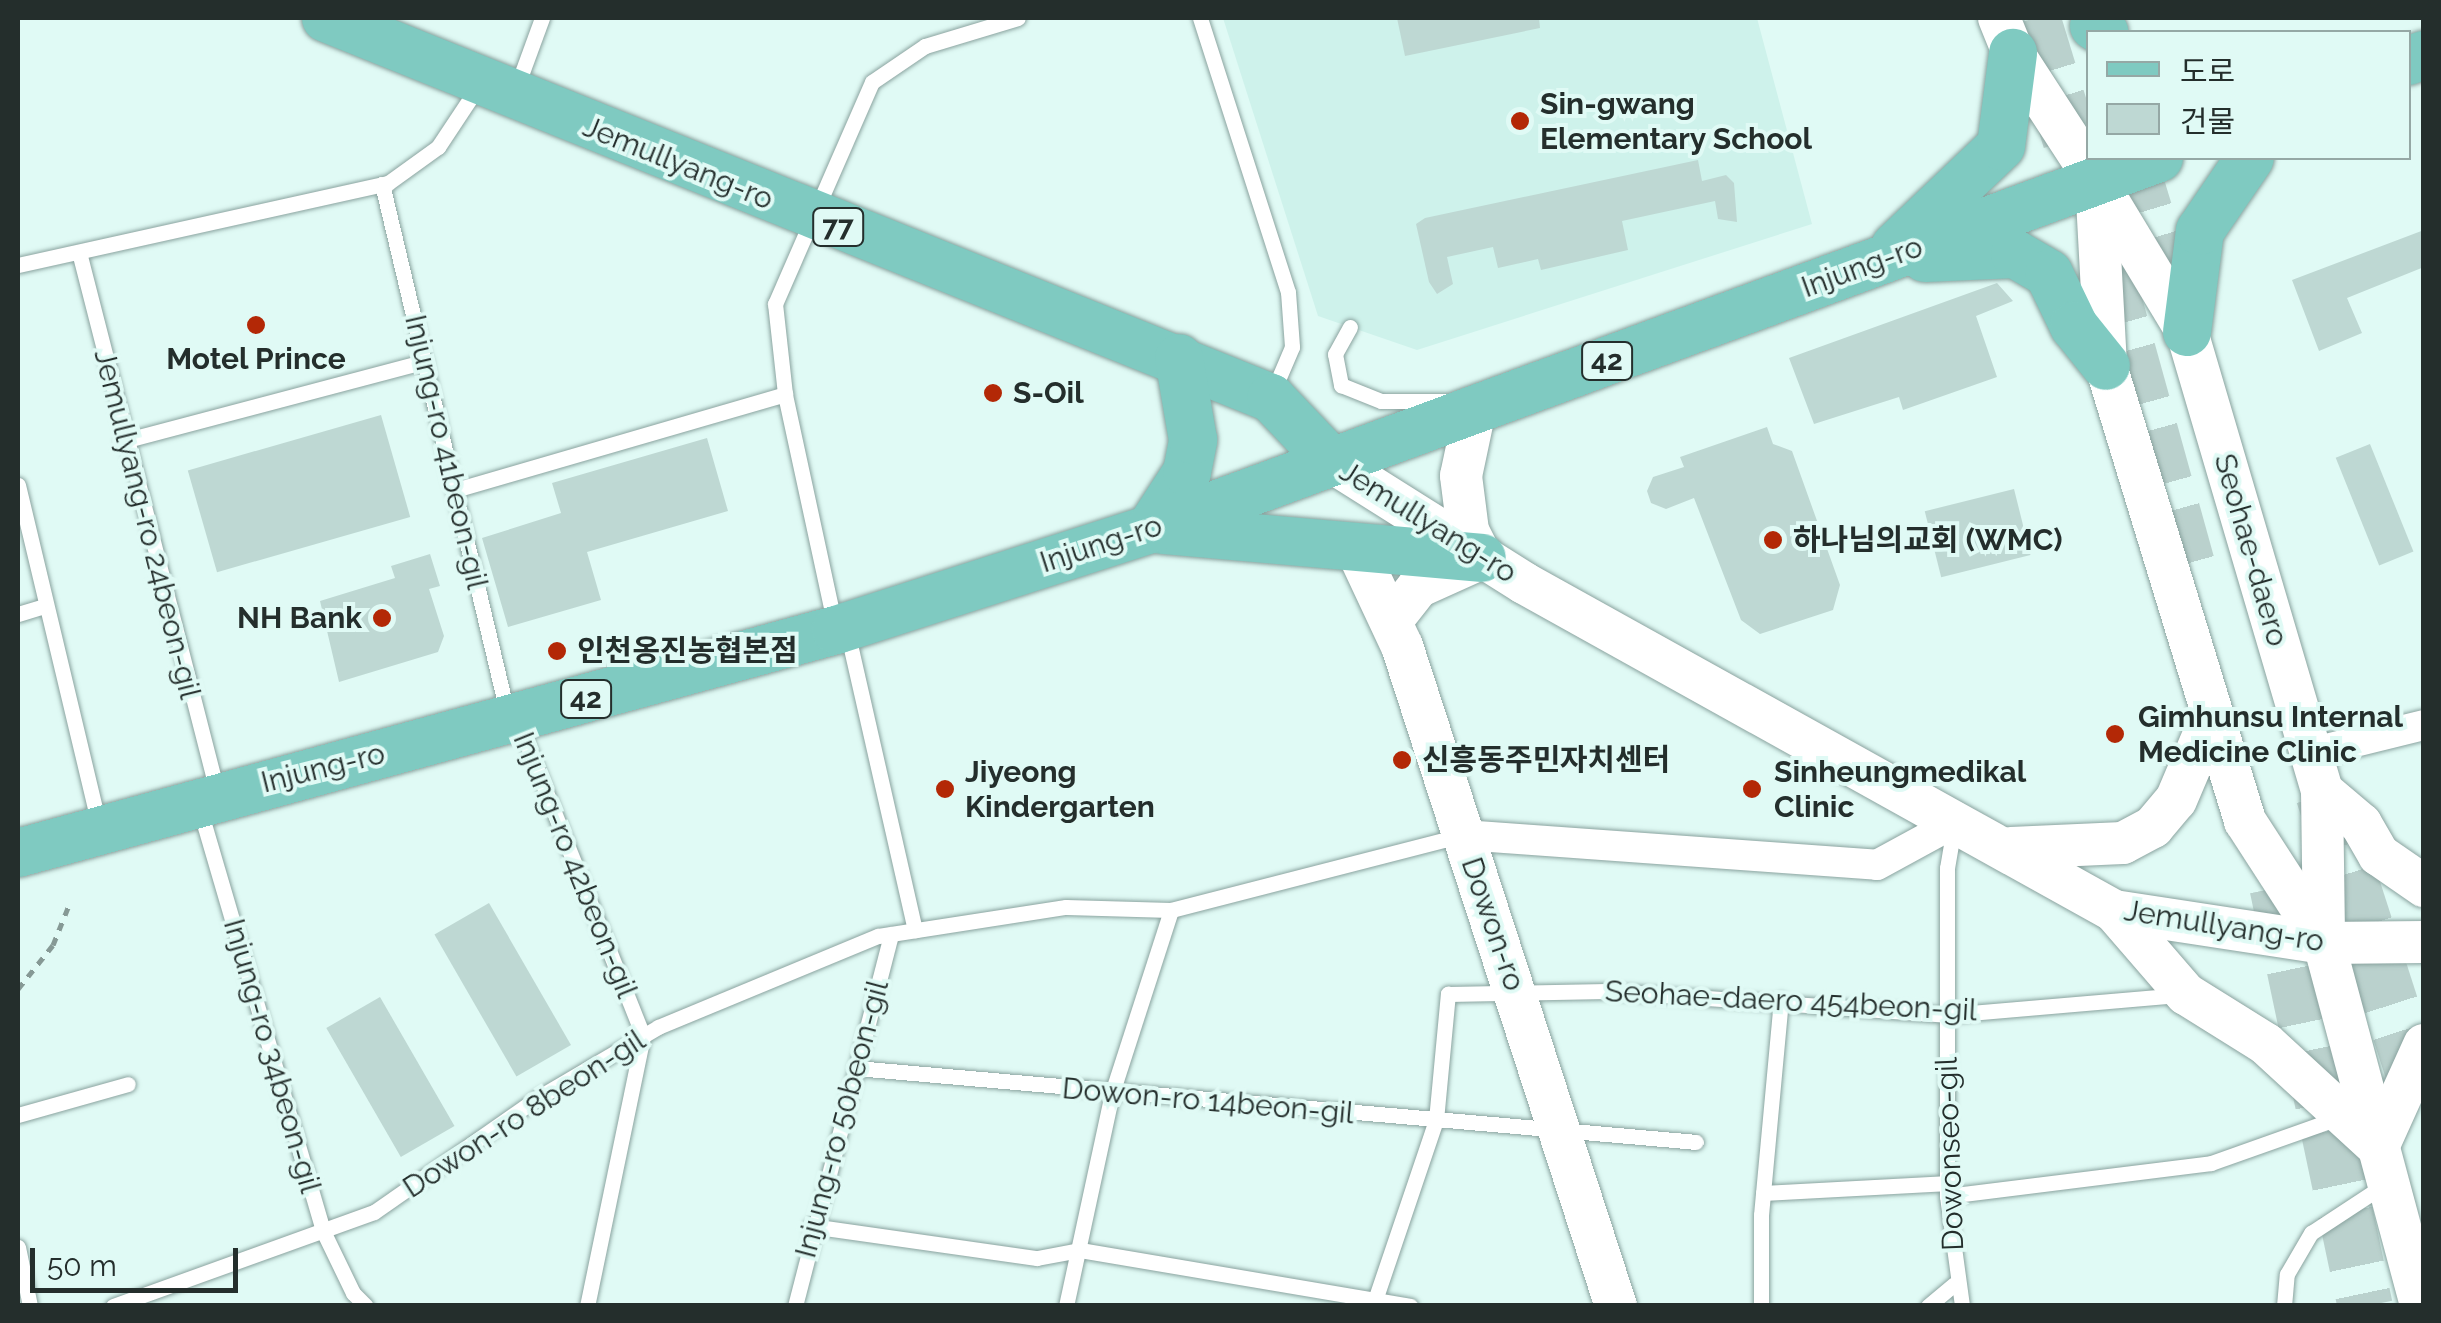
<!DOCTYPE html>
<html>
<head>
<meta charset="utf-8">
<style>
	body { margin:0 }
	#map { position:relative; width:2441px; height:1323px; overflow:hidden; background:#e0faf5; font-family:Raleway,"Noto Sans KR",sans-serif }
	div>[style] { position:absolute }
	.built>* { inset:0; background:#cef2eb }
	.building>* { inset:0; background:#bed8d3; transform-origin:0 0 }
	.highway-tunnel>* { height:55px; margin-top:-27.5px; transform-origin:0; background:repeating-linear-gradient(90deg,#bad1cd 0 55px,transparent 0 83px) }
	.path>* { height:5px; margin-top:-2.5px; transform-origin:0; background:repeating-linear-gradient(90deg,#869995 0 8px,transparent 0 16px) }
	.roads { filter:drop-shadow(0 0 2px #8aa39f) drop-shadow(0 0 2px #8aa39f) }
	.lane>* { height:15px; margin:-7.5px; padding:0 7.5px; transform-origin:7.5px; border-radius:7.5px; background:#fff }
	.street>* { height:30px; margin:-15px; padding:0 15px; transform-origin:15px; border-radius:15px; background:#fff }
	.secondary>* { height:42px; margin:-21px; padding:0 21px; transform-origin:21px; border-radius:21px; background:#fff }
	.primary>* { height:48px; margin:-24px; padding:0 24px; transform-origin:24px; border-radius:24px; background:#7fcac1 }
	.dots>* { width:28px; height:28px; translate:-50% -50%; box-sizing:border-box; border:5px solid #e0faf5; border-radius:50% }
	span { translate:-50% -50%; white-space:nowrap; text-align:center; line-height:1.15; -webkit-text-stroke:8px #e0faf5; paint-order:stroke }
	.shield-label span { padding:2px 8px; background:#e0faf5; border:2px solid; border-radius:8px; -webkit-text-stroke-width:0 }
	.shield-label { font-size:28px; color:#242e2c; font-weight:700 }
	.poi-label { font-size:30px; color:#242e2c; font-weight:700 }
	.left { translate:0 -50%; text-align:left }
	.right { translate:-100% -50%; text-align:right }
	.street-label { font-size:30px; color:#242e2c }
	.frame { position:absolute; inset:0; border:20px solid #242e2c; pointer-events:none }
	.legend { position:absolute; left:2086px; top:30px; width:325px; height:130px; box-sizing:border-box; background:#e0faf5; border:2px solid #95a8a5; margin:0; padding:12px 18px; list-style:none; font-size:30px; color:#242e2c }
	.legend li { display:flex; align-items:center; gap:20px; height:50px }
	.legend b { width:50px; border:2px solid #95a8a5 }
	.scale { position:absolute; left:30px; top:1248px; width:208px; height:45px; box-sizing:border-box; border:5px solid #242e2c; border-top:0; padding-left:12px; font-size:30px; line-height:35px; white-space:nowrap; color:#242e2c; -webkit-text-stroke:8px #e0faf5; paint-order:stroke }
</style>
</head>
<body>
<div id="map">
	<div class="built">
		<i style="clip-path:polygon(1223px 18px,1757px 18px,1812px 224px,1417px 350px,1318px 316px)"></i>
	</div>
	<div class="building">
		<i style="clip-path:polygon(1397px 18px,1539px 18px,1540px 28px,1405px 56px)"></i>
		<i style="clip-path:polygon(1698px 160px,1702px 181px,1726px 175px,1734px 183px,1737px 222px,1718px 219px,1715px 201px,1622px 221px,1628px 250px,1541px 270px,1538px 259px,1498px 268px,1493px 247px,1447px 257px,1453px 284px,1437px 294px,1429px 282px,1416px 224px,1425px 218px)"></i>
		<i style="clip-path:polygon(2424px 230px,2424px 267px,2347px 298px,2362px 333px,2319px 351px,2292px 280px)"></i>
		<i style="clip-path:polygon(1997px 283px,2013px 301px,1976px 316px,1997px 377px,1903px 410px,1899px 397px,1814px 424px,1789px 358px)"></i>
		<i style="left:381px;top:415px;width:106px;height:201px;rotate:74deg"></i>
		<i style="clip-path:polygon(1767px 427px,1773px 444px,1792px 451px,1840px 585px,1833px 610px,1760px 634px,1741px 620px,1694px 498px,1666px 509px,1651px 503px,1647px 491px,1653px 477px,1684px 467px,1680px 457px)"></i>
		<i style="clip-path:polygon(707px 438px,728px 511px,587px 552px,601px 600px,508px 627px,482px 538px,561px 513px,552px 483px)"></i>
		<i style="left:2370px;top:444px;width:116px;height:37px;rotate:68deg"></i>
		<i style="left:2014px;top:489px;width:68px;height:92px;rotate:76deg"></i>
		<i style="clip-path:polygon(430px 554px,440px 586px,429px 589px,444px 636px,438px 652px,339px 682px,320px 601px,395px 578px,391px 566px)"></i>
		<i style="left:489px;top:903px;width:164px;height:63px;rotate:60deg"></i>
		<i style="left:380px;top:997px;width:149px;height:62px;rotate:60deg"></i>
	</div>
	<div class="highway-tunnel">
		<i style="left:2033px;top:18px;width:127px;rotate:73deg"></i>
		<i style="left:2129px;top:158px;width:155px;rotate:73.1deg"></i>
		<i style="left:2106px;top:270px;width:329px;rotate:74.5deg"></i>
		<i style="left:2323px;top:794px;width:328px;rotate:72.1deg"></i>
		<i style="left:2277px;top:887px;width:428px;rotate:78.1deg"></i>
	</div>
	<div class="path">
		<i style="left:18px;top:989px;width:56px;rotate:-51.5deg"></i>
		<i style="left:53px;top:945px;width:43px;rotate:-68.2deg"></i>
	</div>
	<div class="roads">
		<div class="lane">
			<i style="left:1200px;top:18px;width:288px;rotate:72.2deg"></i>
			<i style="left:1288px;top:292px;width:55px;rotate:85.8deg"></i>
			<i style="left:1292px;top:347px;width:51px;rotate:113.1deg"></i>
			<i style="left:516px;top:89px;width:76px;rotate:-69.9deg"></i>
			<i style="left:382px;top:184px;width:547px;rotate:76.68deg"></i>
			<i style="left:79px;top:252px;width:556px;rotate:75.64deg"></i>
			<i style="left:18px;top:265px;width:379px;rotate:-12.5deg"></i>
			<i style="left:388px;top:183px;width:62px;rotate:-35.8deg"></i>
			<i style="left:438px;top:147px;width:74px;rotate:-56.5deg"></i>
			<i style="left:1350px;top:327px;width:31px;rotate:119deg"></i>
			<i style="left:1335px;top:354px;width:32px;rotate:79deg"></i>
			<i style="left:1341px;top:385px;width:43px;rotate:21.8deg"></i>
			<i style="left:1381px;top:401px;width:67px"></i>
			<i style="left:123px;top:441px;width:312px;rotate:-14.8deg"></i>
			<i style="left:18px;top:485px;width:350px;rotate:76.6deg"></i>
			<i style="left:455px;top:490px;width:344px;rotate:-16.2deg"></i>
			<i style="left:18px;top:614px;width:28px;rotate:-17deg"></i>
			<i style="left:835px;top:626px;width:237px;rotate:-102.2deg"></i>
			<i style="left:785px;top:394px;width:91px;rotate:-96.3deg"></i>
			<i style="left:775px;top:304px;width:242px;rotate:-66.4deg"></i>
			<i style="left:872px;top:82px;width:64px;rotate:-34.2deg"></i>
			<i style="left:925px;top:46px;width:97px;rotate:-16.8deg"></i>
			<i style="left:847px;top:631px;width:307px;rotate:77.2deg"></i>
			<i style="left:519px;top:724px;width:336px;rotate:68.3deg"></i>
			<i style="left:643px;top:1036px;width:276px;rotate:101.7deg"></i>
			<i style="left:200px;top:810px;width:441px;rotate:73.7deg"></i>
			<i style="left:324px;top:1233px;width:67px;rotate:64.2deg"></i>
			<i style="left:353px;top:1293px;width:18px;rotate:45deg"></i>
			<i style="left:1954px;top:827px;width:42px;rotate:99.7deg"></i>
			<i style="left:1947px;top:868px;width:328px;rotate:90deg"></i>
			<i style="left:1947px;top:1196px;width:111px;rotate:82.2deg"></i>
			<i style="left:856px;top:1068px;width:843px;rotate:5.03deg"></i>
			<i style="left:18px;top:1115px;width:114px;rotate:-15.7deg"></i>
			<i style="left:1763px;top:1193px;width:186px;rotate:-3.1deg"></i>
			<i style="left:1947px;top:1196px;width:266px;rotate:-7.1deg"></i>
			<i style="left:2211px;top:1163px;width:138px;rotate:-19.5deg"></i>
			<i style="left:811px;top:1226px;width:228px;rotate:8.1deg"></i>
			<i style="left:1037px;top:1258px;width:44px;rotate:-10.5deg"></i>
			<i style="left:1080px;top:1250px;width:335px;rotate:9.6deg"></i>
			<i style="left:18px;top:1247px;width:60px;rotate:78.5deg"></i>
			<i style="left:113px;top:1306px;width:277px;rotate:-19.8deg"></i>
			<i style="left:374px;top:1212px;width:198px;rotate:-34.9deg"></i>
			<i style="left:536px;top:1099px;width:142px;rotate:-30.5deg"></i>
			<i style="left:658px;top:1027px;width:238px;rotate:-22.5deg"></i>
			<i style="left:878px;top:936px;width:190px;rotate:-8.8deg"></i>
			<i style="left:1066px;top:907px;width:105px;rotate:1.6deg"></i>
			<i style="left:1171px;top:910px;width:298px;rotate:-14.4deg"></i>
			<i style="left:795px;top:1306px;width:384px;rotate:-75.5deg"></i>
			<i style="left:1066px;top:1306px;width:218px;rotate:-77.8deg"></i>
			<i style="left:1112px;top:1093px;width:192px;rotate:-72.1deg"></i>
			<i style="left:1373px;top:1306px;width:196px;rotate:-71.3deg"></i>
			<i style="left:1436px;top:1120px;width:127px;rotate:-84.6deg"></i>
			<i style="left:1448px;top:994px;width:159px;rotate:-1.1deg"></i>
			<i style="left:1607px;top:991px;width:340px;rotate:4deg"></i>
			<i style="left:1946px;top:1015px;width:233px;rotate:-4.9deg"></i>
			<i style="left:1761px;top:1306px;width:91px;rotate:-90deg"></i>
			<i style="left:1761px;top:1215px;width:216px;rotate:-84.7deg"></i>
			<i style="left:1928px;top:1306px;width:34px;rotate:-40deg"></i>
			<i style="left:2284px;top:1306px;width:32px;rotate:-85deg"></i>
			<i style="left:2287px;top:1274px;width:48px;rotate:-59.7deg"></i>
			<i style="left:2311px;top:1233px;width:87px;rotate:-33.3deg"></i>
		</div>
		<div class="street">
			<i style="left:2310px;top:753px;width:117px;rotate:-13.8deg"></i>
			<i style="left:1463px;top:835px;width:415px;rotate:4.1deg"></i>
			<i style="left:1877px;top:865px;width:88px;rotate:-28.6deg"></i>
		</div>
		<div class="secondary">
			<i style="left:1999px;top:18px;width:38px;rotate:68deg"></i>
			<i style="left:2013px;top:53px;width:153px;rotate:57deg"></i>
			<i style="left:2096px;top:181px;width:185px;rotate:86.9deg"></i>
			<i style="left:2106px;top:366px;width:476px;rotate:73deg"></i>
			<i style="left:2245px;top:821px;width:145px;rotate:57.1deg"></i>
			<i style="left:2096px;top:158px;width:23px;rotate:90deg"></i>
			<i style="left:2096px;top:181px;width:176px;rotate:58.9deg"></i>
			<i style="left:2187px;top:332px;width:478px;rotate:73.6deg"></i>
			<i style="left:2322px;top:791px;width:152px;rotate:89.2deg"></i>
			<i style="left:2324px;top:943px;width:376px;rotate:75deg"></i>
			<i style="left:1475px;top:410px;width:67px;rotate:102deg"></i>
			<i style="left:1461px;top:476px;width:55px;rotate:82.7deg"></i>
			<i style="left:1468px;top:531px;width:30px;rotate:63deg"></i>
			<i style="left:1332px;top:462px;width:227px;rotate:32.2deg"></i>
			<i style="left:1524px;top:583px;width:675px;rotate:29.07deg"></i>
			<i style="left:2114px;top:911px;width:212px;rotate:8.7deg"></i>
			<i style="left:2324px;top:943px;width:100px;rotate:-0.6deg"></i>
			<i style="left:1356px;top:548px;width:108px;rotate:64.9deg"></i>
			<i style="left:1402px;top:646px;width:694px;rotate:72.04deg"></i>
			<i style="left:1392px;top:620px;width:42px;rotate:-51.8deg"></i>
			<i style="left:1418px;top:587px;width:70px;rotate:-24.4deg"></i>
			<i style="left:2322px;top:791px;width:51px;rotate:40.2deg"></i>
			<i style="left:2361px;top:824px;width:36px;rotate:60deg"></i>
			<i style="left:2379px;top:855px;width:55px;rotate:34.6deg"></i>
			<i style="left:2011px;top:848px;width:112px;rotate:-2.6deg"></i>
			<i style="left:2123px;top:843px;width:34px;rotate:-28deg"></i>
			<i style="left:2153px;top:827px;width:35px;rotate:-50deg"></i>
			<i style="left:2176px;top:800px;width:92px;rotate:-67deg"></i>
			<i style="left:2114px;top:911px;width:110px;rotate:49.1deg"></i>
			<i style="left:2186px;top:994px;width:94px;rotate:32deg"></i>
			<i style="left:2266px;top:1044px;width:152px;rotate:42.6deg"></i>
			<i style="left:2378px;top:1147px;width:112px;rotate:-65.7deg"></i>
		</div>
		<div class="primary">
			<i style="left:326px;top:18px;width:1019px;rotate:21.91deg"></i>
			<i style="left:1271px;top:398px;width:88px;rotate:46.4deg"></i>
			<i style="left:2094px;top:26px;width:12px;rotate:31deg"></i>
			<i style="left:2408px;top:61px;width:17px;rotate:-21deg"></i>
			<i style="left:1895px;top:247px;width:146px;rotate:-43.6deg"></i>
			<i style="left:2001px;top:146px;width:94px;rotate:-82.6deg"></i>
			<i style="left:1925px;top:258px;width:90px;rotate:-2.5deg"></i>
			<i style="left:2015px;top:254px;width:39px;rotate:30deg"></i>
			<i style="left:2049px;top:274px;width:58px;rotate:64.3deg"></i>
			<i style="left:2074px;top:326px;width:51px;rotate:51.3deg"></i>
			<i style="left:2187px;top:332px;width:102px;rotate:-82.7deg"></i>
			<i style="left:2200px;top:231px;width:88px;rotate:-55.6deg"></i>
			<i style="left:1150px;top:529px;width:68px;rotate:-57deg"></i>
			<i style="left:1187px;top:472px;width:33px;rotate:-79deg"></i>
			<i style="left:1193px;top:440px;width:83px;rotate:-99.7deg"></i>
			<i style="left:1163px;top:530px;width:320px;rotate:5deg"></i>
			<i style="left:18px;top:853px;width:848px;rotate:-15.25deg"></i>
			<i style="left:836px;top:630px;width:330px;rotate:-17.8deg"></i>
			<i style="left:1150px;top:529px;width:1075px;rotate:-20.19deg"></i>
		</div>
	</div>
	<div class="dots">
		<i style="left:1520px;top:121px;background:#b32806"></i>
		<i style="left:256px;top:325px;background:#b32806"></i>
		<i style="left:993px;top:393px;background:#b32806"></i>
		<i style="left:1773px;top:540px;background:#b32806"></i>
		<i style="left:382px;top:618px;background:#b32806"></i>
		<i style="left:557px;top:651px;background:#b32806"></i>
		<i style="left:2115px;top:734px;background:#b32806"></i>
		<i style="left:1402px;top:760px;background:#b32806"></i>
		<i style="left:945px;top:789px;background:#b32806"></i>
		<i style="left:1752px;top:789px;background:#b32806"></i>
	</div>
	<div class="shield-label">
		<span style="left:838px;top:227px">77</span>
		<span style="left:1607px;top:361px">42</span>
		<span style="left:586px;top:699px">42</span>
	</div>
	<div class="poi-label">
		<span class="left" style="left:1540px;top:121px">Sin-gwang<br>Elementary School</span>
		<span style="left:256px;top:359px">Motel Prince</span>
		<span class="left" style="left:1013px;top:393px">S-Oil</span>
		<span class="left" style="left:1793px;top:540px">하나님의교회 (WMC)</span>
		<span class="right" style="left:362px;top:618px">NH Bank</span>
		<span class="left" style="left:577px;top:651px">인천옹진농협본점</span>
		<span class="left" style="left:2138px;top:734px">Gimhunsu Internal<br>Medicine Clinic</span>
		<span class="left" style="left:1422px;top:760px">신흥동주민자치센터</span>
		<span class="left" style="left:965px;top:789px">Jiyeong<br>Kindergarten</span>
		<span class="left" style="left:1774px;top:789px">Sinheungmedikal<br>Clinic</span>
	</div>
	<div class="street-label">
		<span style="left:678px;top:163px;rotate:22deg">Jemullyang-ro</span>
		<span style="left:1862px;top:267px;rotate:-20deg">Injung-ro</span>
		<span style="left:446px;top:452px;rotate:77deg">Injung-ro 41beon-gil</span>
		<span style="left:1428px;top:522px;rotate:32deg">Jemullyang-ro</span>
		<span style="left:147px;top:524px;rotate:76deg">Jemullyang-ro 24beon-gil</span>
		<span style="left:1101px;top:544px;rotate:-18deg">Injung-ro</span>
		<span style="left:2251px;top:550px;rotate:74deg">Seohae-daero</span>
		<span style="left:323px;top:768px;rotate:-14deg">Injung-ro</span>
		<span style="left:575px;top:865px;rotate:68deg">Injung-ro 42beon-gil</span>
		<span style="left:1493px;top:924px;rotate:71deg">Dowon-ro</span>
		<span style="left:2224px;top:926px;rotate:9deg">Jemullyang-ro</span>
		<span style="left:1791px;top:1001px;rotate:3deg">Seohae-daero 454beon-gil</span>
		<span style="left:272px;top:1056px;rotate:74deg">Injung-ro 34beon-gil</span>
		<span style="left:1208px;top:1101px;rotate:5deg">Dowon-ro 14beon-gil</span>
		<span style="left:524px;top:1114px;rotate:-33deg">Dowon-ro 8beon-gil</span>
		<span style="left:842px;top:1119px;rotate:-75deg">Injung-ro 50beon-gil</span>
		<span style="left:1950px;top:1154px;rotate:-92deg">Dowonseo-gil</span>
	</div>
	<div class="frame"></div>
	<ul class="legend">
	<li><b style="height:12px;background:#7fcac1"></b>도로</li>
	<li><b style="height:28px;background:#bed8d3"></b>건물</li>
	</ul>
	<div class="scale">50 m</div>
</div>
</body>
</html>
